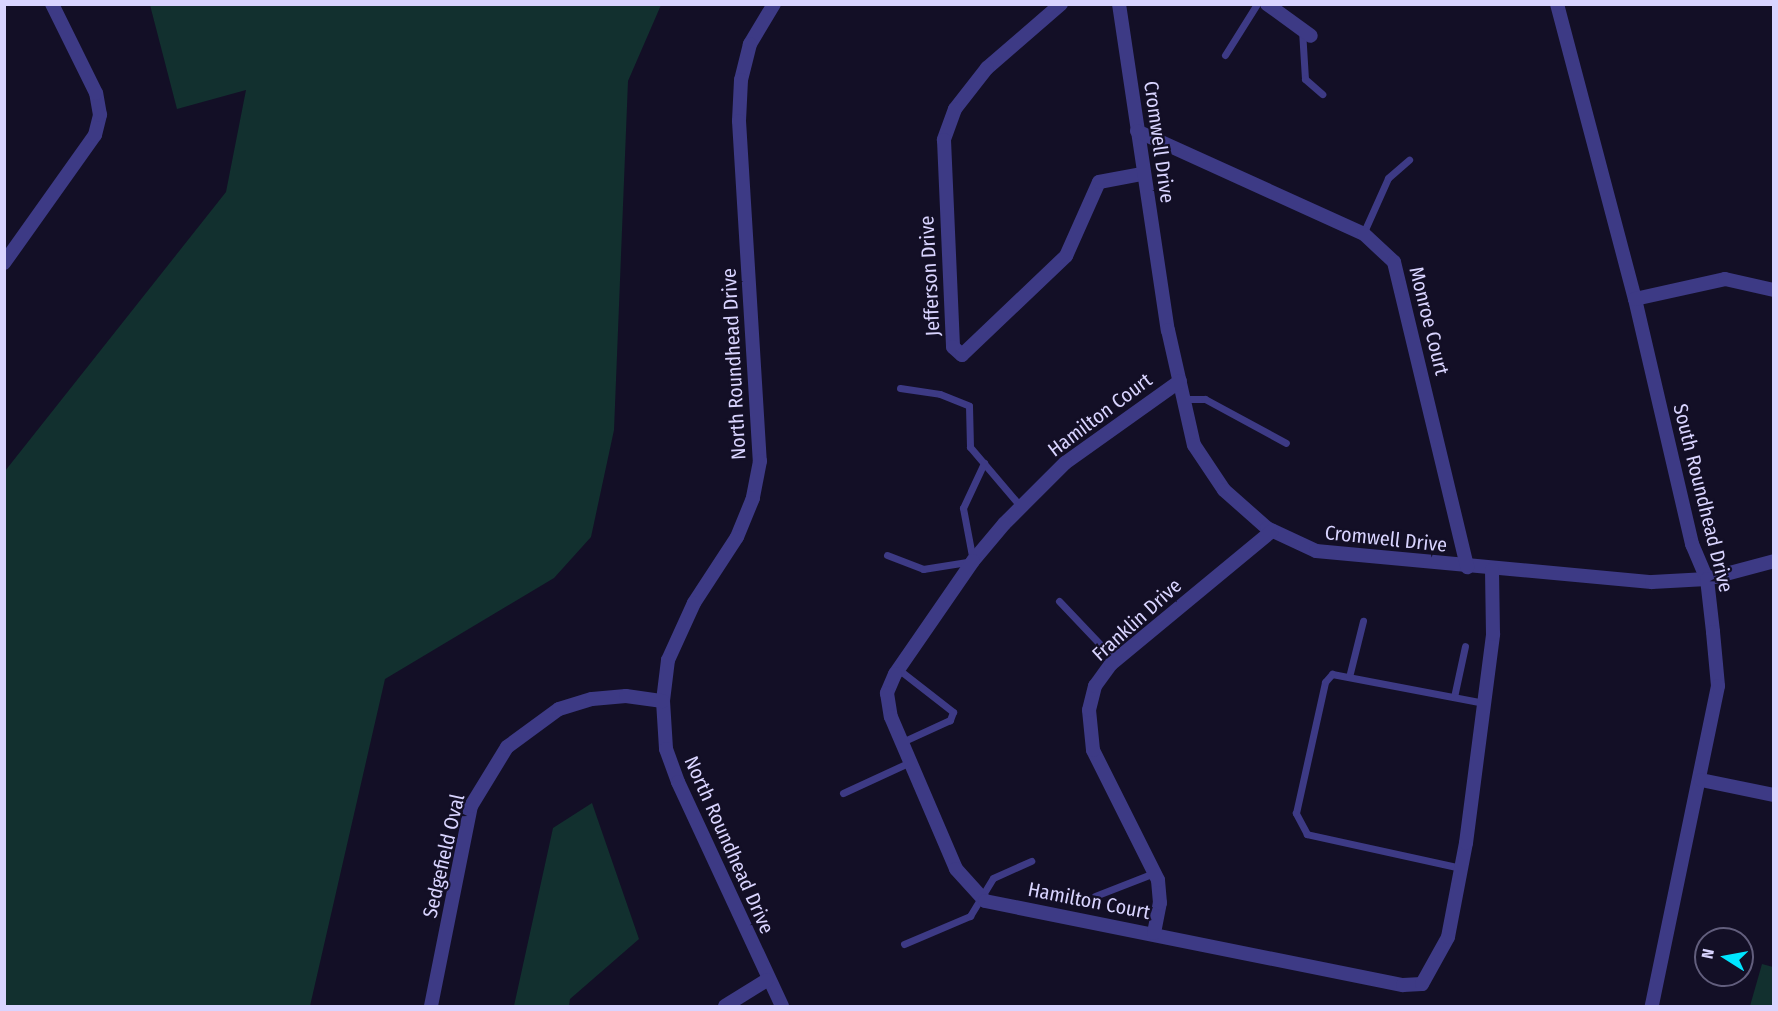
<!DOCTYPE html>
<html>
<head>
<meta charset="utf-8">
<style>
	body { margin:0 }
	#map { position:relative; width:1778px; height:1011px; overflow:hidden; background:#130f26; font-family:"Fira Sans Condensed",sans-serif }
	div>[style] { position:absolute }
	.green>* { inset:0; background:#12302f }
	.service>* { height:7px; margin:-3.5px; padding:0 3.5px; transform-origin:3.5px; border-radius:3.5px; background:#3d3a85 }
	.minor>* { height:14px; margin:-7px; padding:0 7px; transform-origin:7px; border-radius:7px; background:#3d3a85 }
	span { translate:-50% -50%; white-space:nowrap; text-align:center; line-height:1.15; -webkit-text-stroke:4.5px #130f26; paint-order:stroke }
	.street-label { font-size:20px; color:#d9d4ff }
	.frame { position:absolute; inset:0; border:6px solid #d9d4ff; pointer-events:none }
	.north { position:absolute; left:1694px; top:927px; width:60px; height:60px; box-sizing:border-box; background:#130f26; border:2px solid #625e7d; border-radius:50%; rotate:281deg; font-size:16px; font-weight:700; line-height:24px; text-align:center; color:#d9d4ff }
	.north::after { content:''; display:block; margin:auto; width:21px; height:27px; background:#00e5ff; clip-path:polygon(50% 0,100% 100%,50% 72%,0 100%) }
</style>
</head>
<body>
<div id="map">
	<div class="green">
		<i style="clip-path:polygon(150px 5px,661px 5px,628px 81px,614px 430px,591px 537px,554px 578px,385px 679px,310px 1006px,5px 1006px,5px 471px,226px 192px,246px 90px,177px 109px)"></i>
		<i style="clip-path:polygon(592px 803px,639px 939px,570px 999px,569px 1006px,514px 1006px,553px 828px)"></i>
		<i style="clip-path:polygon(1762px 964px,1773px 967px,1773px 1006px,1750px 1006px)"></i>
	</div>
	<div class="service">
		<i style="left:1302px;top:30px;width:49px;rotate:86.5deg"></i>
		<i style="left:1305px;top:79px;width:23px;rotate:41deg"></i>
		<i style="left:1225px;top:55px;width:60px;rotate:-57.9deg"></i>
		<i style="left:1363px;top:234px;width:61px;rotate:-65.9deg"></i>
		<i style="left:1388px;top:178px;width:28px;rotate:-41deg"></i>
		<i style="left:900px;top:388px;width:40px;rotate:8.5deg"></i>
		<i style="left:940px;top:394px;width:31px;rotate:22deg"></i>
		<i style="left:969px;top:406px;width:41px;rotate:88.6deg"></i>
		<i style="left:970px;top:447px;width:79px;rotate:49.6deg"></i>
		<i style="left:1184px;top:399px;width:21px"></i>
		<i style="left:1205px;top:399px;width:92px;rotate:28.5deg"></i>
		<i style="left:887px;top:555px;width:39px;rotate:21deg"></i>
		<i style="left:923px;top:569px;width:51px;rotate:-9.1deg"></i>
		<i style="left:973px;top:561px;width:54px;rotate:-100.7deg"></i>
		<i style="left:963px;top:508px;width:50px;rotate:-65deg"></i>
		<i style="left:1059px;top:601px;width:81px;rotate:46.5deg"></i>
		<i style="left:898px;top:669px;width:70px;rotate:38deg"></i>
		<i style="left:953px;top:712px;width:9px;rotate:111deg"></i>
		<i style="left:950px;top:720px;width:53px;rotate:155.4deg"></i>
		<i style="left:1349px;top:677px;width:58px;rotate:-76deg"></i>
		<i style="left:1454px;top:697px;width:52px;rotate:-77.8deg"></i>
		<i style="left:843px;top:793px;width:74px;rotate:-24.8deg"></i>
		<i style="left:1461px;top:868px;width:158px;rotate:-167.6deg"></i>
		<i style="left:1307px;top:834px;width:24px;rotate:-118deg"></i>
		<i style="left:1296px;top:813px;width:134px;rotate:-77.5deg"></i>
		<i style="left:1325px;top:682px;width:11px;rotate:-49deg"></i>
		<i style="left:1332px;top:674px;width:155px;rotate:10.8deg"></i>
		<i style="left:1095px;top:896px;width:63px;rotate:-21.3deg"></i>
		<i style="left:904px;top:944px;width:72px;rotate:-23deg"></i>
		<i style="left:970px;top:916px;width:44px;rotate:-58.8deg"></i>
		<i style="left:993px;top:878px;width:42px;rotate:-24.1deg"></i>
	</div>
	<div class="minor">
		<i style="left:774px;top:4px;width:47px;rotate:121deg"></i>
		<i style="left:750px;top:44px;width:37px;rotate:104deg"></i>
		<i style="left:741px;top:80px;width:41px;rotate:92.8deg"></i>
		<i style="left:739px;top:121px;width:341px;rotate:86.5deg"></i>
		<i style="left:760px;top:461px;width:38px;rotate:101deg"></i>
		<i style="left:753px;top:498px;width:42px;rotate:112.3deg"></i>
		<i style="left:737px;top:537px;width:79px;rotate:123.1deg"></i>
		<i style="left:694px;top:603px;width:63px;rotate:114.5deg"></i>
		<i style="left:668px;top:660px;width:41px;rotate:97deg"></i>
		<i style="left:663px;top:701px;width:48px;rotate:86.4deg"></i>
		<i style="left:666px;top:749px;width:35px;rotate:70deg"></i>
		<i style="left:678px;top:782px;width:247px;rotate:65.1deg"></i>
		<i style="left:1061px;top:4px;width:98px;rotate:139.1deg"></i>
		<i style="left:987px;top:68px;width:52px;rotate:128deg"></i>
		<i style="left:955px;top:109px;width:33px;rotate:110deg"></i>
		<i style="left:944px;top:140px;width:207px;rotate:87.5deg"></i>
		<i style="left:953px;top:347px;width:12px;rotate:42deg"></i>
		<i style="left:962px;top:355px;width:144px;rotate:-43.6deg"></i>
		<i style="left:1066px;top:256px;width:81px;rotate:-66deg"></i>
		<i style="left:1099px;top:182px;width:44px;rotate:-10.5deg"></i>
		<i style="left:1119px;top:4px;width:330px;rotate:81.5deg"></i>
		<i style="left:1168px;top:330px;width:118px;rotate:77.3deg"></i>
		<i style="left:1194px;top:445px;width:54px;rotate:56.3deg"></i>
		<i style="left:1224px;top:490px;width:57px;rotate:41.5deg"></i>
		<i style="left:1267px;top:528px;width:54px;rotate:25.1deg"></i>
		<i style="left:1316px;top:551px;width:337px;rotate:5.3deg"></i>
		<i style="left:1652px;top:582px;width:55px;rotate:-3.1deg"></i>
		<i style="left:1707px;top:579px;width:69px;rotate:-15deg"></i>
		<i style="left:1267px;top:4px;width:54px;rotate:36deg"></i>
		<i style="left:1557px;top:4px;width:305px;rotate:75.2deg"></i>
		<i style="left:1635px;top:299px;width:252px;rotate:76.9deg"></i>
		<i style="left:1692px;top:544px;width:38px;rotate:67deg"></i>
		<i style="left:1707px;top:579px;width:53px;rotate:83.5deg"></i>
		<i style="left:1713px;top:632px;width:54px;rotate:84.7deg"></i>
		<i style="left:1718px;top:686px;width:327px;rotate:101.7deg"></i>
		<i style="left:1137px;top:131px;width:249px;rotate:24.4deg"></i>
		<i style="left:1364px;top:234px;width:41px;rotate:43deg"></i>
		<i style="left:1394px;top:262px;width:314px;rotate:76.5deg"></i>
		<i style="left:4px;top:263px;width:157px;rotate:-54.6deg"></i>
		<i style="left:95px;top:135px;width:21px;rotate:-76deg"></i>
		<i style="left:100px;top:115px;width:22px;rotate:-100deg"></i>
		<i style="left:96px;top:93px;width:99px;rotate:-116.3deg"></i>
		<i style="left:1635px;top:299px;width:92px;rotate:-12.5deg"></i>
		<i style="left:1725px;top:279px;width:50px;rotate:12.7deg"></i>
		<i style="left:1180px;top:381px;width:141px;rotate:144.5deg"></i>
		<i style="left:1065px;top:463px;width:86px;rotate:135deg"></i>
		<i style="left:1004px;top:524px;width:48px;rotate:130deg"></i>
		<i style="left:973px;top:561px;width:137px;rotate:124.6deg"></i>
		<i style="left:895px;top:674px;width:21px;rotate:113deg"></i>
		<i style="left:887px;top:693px;width:24px;rotate:81deg"></i>
		<i style="left:891px;top:717px;width:165px;rotate:66.8deg"></i>
		<i style="left:956px;top:869px;width:43px;rotate:47.8deg"></i>
		<i style="left:985px;top:901px;width:426px;rotate:11.4deg"></i>
		<i style="left:1403px;top:985px;width:19px;rotate:-3deg"></i>
		<i style="left:1422px;top:984px;width:54px;rotate:-61deg"></i>
		<i style="left:1448px;top:937px;width:96px;rotate:-79.2deg"></i>
		<i style="left:1466px;top:843px;width:211px;rotate:-82.6deg"></i>
		<i style="left:1493px;top:634px;width:64px;rotate:-90.9deg"></i>
		<i style="left:1701px;top:780px;width:75px;rotate:11.6deg"></i>
		<i style="left:1154px;top:933px;width:31px;rotate:-79deg"></i>
		<i style="left:1160px;top:903px;width:23px;rotate:-95deg"></i>
		<i style="left:1158px;top:880px;width:145px;rotate:-116.6deg"></i>
		<i style="left:1093px;top:750px;width:40px;rotate:-95.7deg"></i>
		<i style="left:1089px;top:710px;width:25px;rotate:-76deg"></i>
		<i style="left:1095px;top:686px;width:27px;rotate:-54deg"></i>
		<i style="left:1111px;top:664px;width:209px;rotate:-39.6deg"></i>
		<i style="left:431px;top:1006px;width:204px;rotate:-78.7deg"></i>
		<i style="left:471px;top:806px;width:69px;rotate:-58.6deg"></i>
		<i style="left:507px;top:747px;width:64px;rotate:-36.2deg"></i>
		<i style="left:559px;top:709px;width:34px;rotate:-17deg"></i>
		<i style="left:592px;top:699px;width:34px;rotate:-5deg"></i>
		<i style="left:626px;top:696px;width:37px;rotate:8deg"></i>
		<i style="left:725px;top:1006px;width:49px;rotate:-31.8deg"></i>
	</div>
	<div class="street-label">
		<span style="left:1159px;top:142px;rotate:82deg">Cromwell Drive</span>
		<span style="left:930px;top:276px;rotate:-93deg">Jefferson Drive</span>
		<span style="left:1429px;top:321px;rotate:76deg">Monroe Court</span>
		<span style="left:734px;top:364px;rotate:-93deg">North Roundhead Drive</span>
		<span style="left:1100px;top:415px;rotate:-37deg">Hamilton Court</span>
		<span style="left:1703px;top:498px;rotate:76deg">South Roundhead Drive</span>
		<span style="left:1386px;top:539px;rotate:6deg">Cromwell Drive</span>
		<span style="left:1137px;top:620px;rotate:-42deg">Franklin Drive</span>
		<span style="left:729px;top:845px;rotate:66deg">North Roundhead Drive</span>
		<span style="left:444px;top:856px;rotate:-77deg">Sedgefield Oval</span>
		<span style="left:1089px;top:901px;rotate:11deg">Hamilton Court</span>
	</div>
	<div class="frame"></div>
	<div class="north">N</div>
</div>
</body>
</html>
